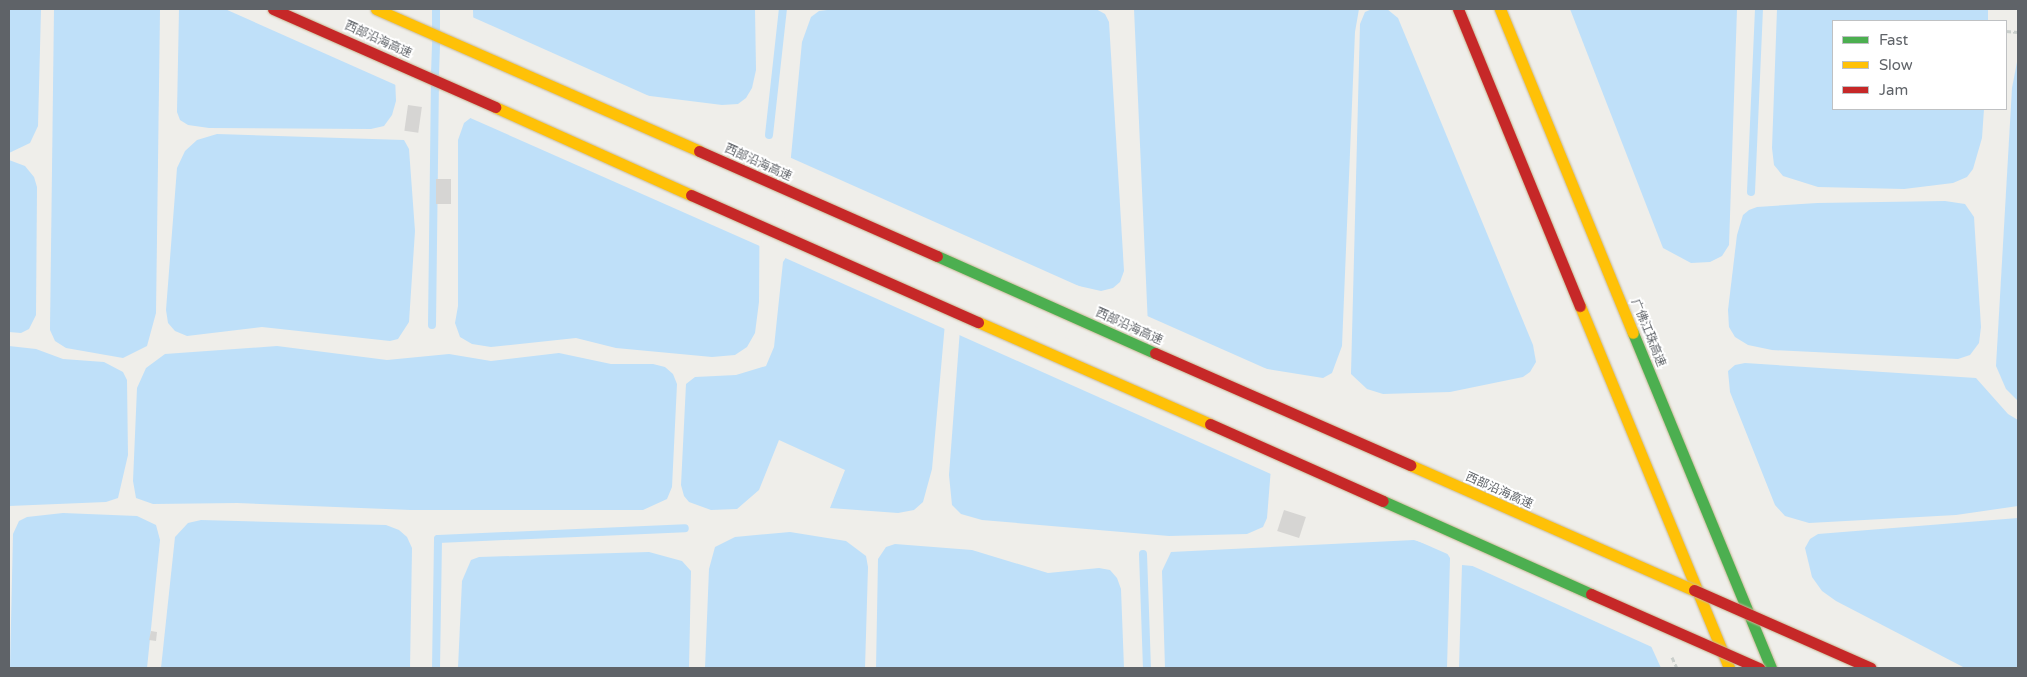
<!DOCTYPE html>
<html>
<head>
<meta charset="utf-8">
<style>
	body { margin:0 }
	#map { position:relative; width:2027px; height:677px; overflow:hidden; background:#efeeea; font-family:"Varela Round","Noto Sans SC",sans-serif }
	div>[style] { position:absolute }
	.water>* { inset:0; background:#bfe0f9 }
	.pier>* { inset:0; background:#efeeea }
	.stream>* { height:8px; margin:-4px; padding:0 4px; transform-origin:4px; border-radius:4px; background:#bfe0f9 }
	.building>* { inset:0; background:#d6d5d3; transform-origin:0 0 }
	.path>* { height:3px; margin-top:-1.5px; transform-origin:0; background:repeating-linear-gradient(90deg,#cacfcc 0 5px,transparent 0 7.5px) }
	.roads { filter:drop-shadow(0 0 1px #c8b996) drop-shadow(0 0 1px #c8b996) }
	.fast>* { height:11px; margin:-5.5px; padding:0 5.5px; transform-origin:5.5px; border-radius:5.5px; background:#4caf50 }
	.slow>* { height:11px; margin:-5.5px; padding:0 5.5px; transform-origin:5.5px; border-radius:5.5px; background:#ffc107 }
	.jam>* { height:11px; margin:-5.5px; padding:0 5.5px; transform-origin:5.5px; border-radius:5.5px; background:#c62828 }
	.bridges { filter:drop-shadow(0 0 1px #c8b996) drop-shadow(0 0 1px #c8b996) }
	.fast-bridge>* { height:11px; margin:-5.5px; padding:0 5.5px; transform-origin:5.5px; border-radius:5.5px; background:#4caf50 }
	.slow-bridge>* { height:11px; margin:-5.5px; padding:0 5.5px; transform-origin:5.5px; border-radius:5.5px; background:#ffc107 }
	.jam-bridge>* { height:11px; margin:-5.5px; padding:0 5.5px; transform-origin:5.5px; border-radius:5.5px; background:#c62828 }
	span { translate:-50% -50%; white-space:nowrap; text-align:center; line-height:1.15; -webkit-text-stroke:4px #fff; paint-order:stroke }
	.street-label { font-size:12px; color:#5f6368 }
	.frame { position:absolute; inset:0; border:10px solid #5f6368; pointer-events:none }
	.legend { position:absolute; left:1832px; top:20px; width:175px; height:90px; box-sizing:border-box; background:#fff; border:1px solid #bfc1c3; margin:0; padding:6px 9px; list-style:none; font-size:15px; color:#5f6368 }
	.legend li { display:flex; align-items:center; gap:10px; height:25px }
	.legend b { width:25px; border:1px solid #bfc1c3 }
</style>
</head>
<body>
<div id="map">
	<div class="water">
		<i style="clip-path:polygon(9px 9px,41px 9px,38px 126px,30px 143px,9px 153px)"></i>
		<i style="clip-path:polygon(54px 9px,160px 9px,156px 313px,147px 346px,123px 358px,66px 348px,55px 341px,50px 330px)"></i>
		<i style="clip-path:polygon(179px 9px,333px 9px,395px 77px,396px 101px,392px 115px,384px 126px,371px 129px,209px 128px,188px 125px,180px 120px,177px 112px)"></i>
		<i style="clip-path:polygon(473px 9px,755px 9px,756px 70px,752px 88px,746px 98px,738px 104px,722px 105px,475px 74px)"></i>
		<i style="clip-path:polygon(835px 9px,1096px 9px,1105px 14px,1109px 22px,1124px 271px,1120px 282px,1113px 288px,1101px 291px,785px 219px,802px 42px,811px 17px,819px 11px)"></i>
		<i style="clip-path:polygon(1134px 9px,1359px 9px,1355px 32px,1342px 346px,1332px 373px,1323px 378px,1181px 355px,1148px 326px)"></i>
		<i style="clip-path:polygon(1372px 9px,1387px 9px,1398px 18px,1533px 345px,1536px 362px,1530px 372px,1523px 377px,1450px 392px,1383px 394px,1367px 389px,1351px 374px,1360px 24px,1365px 12px)"></i>
		<i style="clip-path:polygon(1570px 9px,1737px 9px,1729px 245px,1722px 256px,1710px 262px,1691px 263px,1663px 248px)"></i>
		<i style="clip-path:polygon(1777px 9px,1988px 9px,1988px 21px,1833px 21px,1833px 109px,1984px 109px,1982px 138px,1973px 169px,1967px 177px,1953px 183px,1904px 189px,1818px 187px,1783px 176px,1774px 165px,1772px 148px)"></i>
		<i style="clip-path:polygon(2018px 57px,2018px 401px,2006px 389px,1996px 366px,2012px 88px)"></i>
		<i style="clip-path:polygon(473px 116px,760px 168px,759px 302px,755px 333px,747px 347px,735px 355px,712px 357px,616px 348px,576px 338px,491px 347px,472px 344px,460px 337px,455px 323px,458px 306px,458px 140px,464px 123px)"></i>
		<i style="clip-path:polygon(217px 134px,404px 140px,409px 149px,415px 231px,409px 322px,398px 339px,390px 341px,262px 327px,187px 336px,175px 331px,168px 323px,166px 310px,177px 168px,185px 151px,197px 140px)"></i>
		<i style="clip-path:polygon(9px 160px,25px 166px,34px 177px,37px 187px,36px 315px,29px 329px,21px 333px,9px 332px)"></i>
		<i style="clip-path:polygon(1945px 201px,1965px 204px,1974px 217px,1981px 327px,1979px 343px,1970px 355px,1958px 359px,1772px 350px,1748px 345px,1735px 337px,1729px 327px,1728px 310px,1737px 235px,1743px 215px,1749px 210px,1757px 207px,1817px 203px)"></i>
		<i style="clip-path:polygon(790px 251px,946px 312px,932px 469px,923px 502px,914px 510px,898px 513px,830px 508px,845px 470px,779px 440px,759px 490px,737px 509px,711px 510px,689px 502px,684px 496px,681px 485px,686px 384px,695px 377px,736px 375px,766px 366px,774px 347px,783px 262px)"></i>
		<i style="clip-path:polygon(962px 303px,1275px 417px,1267px 518px,1263px 527px,1247px 534px,1169px 536px,982px 520px,961px 514px,952px 505px,949px 475px)"></i>
		<i style="clip-path:polygon(9px 346px,36px 349px,63px 359px,104px 362px,123px 372px,127px 380px,128px 455px,118px 498px,106px 502px,9px 506px)"></i>
		<i style="clip-path:polygon(277px 346px,387px 360px,449px 354px,491px 361px,559px 353px,611px 364px,653px 364px,665px 367px,673px 374px,677px 384px,672px 487px,667px 499px,643px 510px,411px 510px,237px 503px,153px 504px,136px 498px,133px 481px,137px 388px,146px 368px,165px 354px)"></i>
		<i style="clip-path:polygon(1745px 363px,1976px 378px,2008px 414px,2018px 420px,2018px 506px,1956px 515px,1809px 523px,1785px 516px,1775px 505px,1730px 392px,1728px 371px,1735px 365px)"></i>
		<i style="clip-path:polygon(63px 513px,137px 516px,156px 525px,160px 540px,147px 668px,10px 668px,13px 534px,19px 521px,27px 517px)"></i>
		<i style="clip-path:polygon(2018px 518px,2018px 668px,1965px 668px,1836px 601px,1822px 591px,1812px 577px,1805px 548px,1810px 539px,1818px 534px)"></i>
		<i style="clip-path:polygon(201px 520px,386px 525px,399px 530px,407px 537px,412px 548px,410px 668px,161px 668px,175px 537px,188px 523px)"></i>
		<i style="clip-path:polygon(790px 532px,846px 541px,866px 556px,868px 567px,865px 668px,705px 668px,709px 569px,715px 547px,735px 537px)"></i>
		<i style="clip-path:polygon(1414px 540px,1445px 550px,1450px 558px,1447px 668px,1165px 668px,1162px 571px,1171px 552px)"></i>
		<i style="clip-path:polygon(895px 544px,972px 550px,1048px 573px,1099px 568px,1110px 570px,1117px 578px,1121px 589px,1124px 668px,876px 668px,878px 559px,886px 547px)"></i>
		<i style="clip-path:polygon(649px 552px,682px 561px,691px 571px,689px 668px,458px 668px,462px 581px,471px 560px,479px 557px)"></i>
		<i style="clip-path:polygon(1462px 565px,1621px 580px,1661px 668px,1459px 668px)"></i>
	</div>
	<div class="pier">
		<i style="clip-path:polygon(225px 9px,338px 9px,349px 16px,397px 75px,398px 86px)"></i>
		<i style="clip-path:polygon(470px 16px,658px 100px,474px 77px)"></i>
		<i style="clip-path:polygon(474px 113px,761px 166px,762px 247px,468px 117px)"></i>
		<i style="clip-path:polygon(789px 157px,1090px 291px,784px 221px)"></i>
		<i style="clip-path:polygon(788px 249px,949px 312px,947px 330px,783px 257px)"></i>
		<i style="clip-path:polygon(963px 300px,1276px 415px,1273px 475px,957px 334px,959px 302px)"></i>
		<i style="clip-path:polygon(1145px 315px,1278px 374px,1180px 357px,1151px 340px)"></i>
		<i style="clip-path:polygon(1411px 538px,1438px 543px,1452px 556px)"></i>
		<i style="clip-path:polygon(1466px 563px,1622px 578px,1654px 648px)"></i>
	</div>
	<div class="stream">
		<i style="left:436px;top:29px;width:20px;rotate:-90deg"></i>
		<i style="left:435px;top:74px;width:33px;rotate:-88deg"></i>
		<i style="left:769px;top:135px;width:127px;rotate:-83.7deg"></i>
		<i style="left:1751px;top:192px;width:183px;rotate:-87.5deg"></i>
		<i style="left:432px;top:325px;width:239px;rotate:-89.3deg"></i>
		<i style="left:1143px;top:554px;width:114px;rotate:88deg"></i>
		<i style="left:436px;top:668px;width:129px;rotate:-89.1deg"></i>
		<i style="left:438px;top:539px;width:247px;rotate:-2.5deg"></i>
	</div>
	<div class="building">
		<i style="left:408px;top:105px;width:14px;height:26px;rotate:8deg"></i>
		<i style="left:436px;top:179px;width:15px;height:25px"></i>
		<i style="left:1284px;top:510px;width:23px;height:22px;rotate:18deg"></i>
		<i style="clip-path:polygon(151px 631px,157px 632px,156px 641px,149px 640px)"></i>
	</div>
	<div class="path">
		<i style="left:2006px;top:31px;width:12px;rotate:5deg"></i>
		<i style="left:1672px;top:657px;width:12px;rotate:66deg"></i>
	</div>
	<div class="roads">
		<div class="fast">
			<i style="left:1633px;top:333px;width:362px;rotate:67.6deg"></i>
		</div>
		<div class="slow">
			<i style="left:1500px;top:9px;width:350px;rotate:67.7deg"></i>
			<i style="left:1580px;top:306px;width:391px;rotate:67.6deg"></i>
		</div>
		<div class="jam">
			<i style="left:1458px;top:9px;width:321px;rotate:67.7deg"></i>
		</div>
	</div>
	<div class="bridges">
		<div class="fast-bridge">
			<i style="left:937px;top:256px;width:239px;rotate:24deg"></i>
			<i style="left:1383px;top:501px;width:228px;rotate:24.1deg"></i>
		</div>
		<div class="slow-bridge">
			<i style="left:376px;top:9px;width:353px;rotate:23.7deg"></i>
			<i style="left:495px;top:107px;width:215px;rotate:24.2deg"></i>
			<i style="left:978px;top:322px;width:253px;rotate:23.7deg"></i>
			<i style="left:1410px;top:465px;width:310px;rotate:23.8deg"></i>
		</div>
		<div class="jam-bridge">
			<i style="left:273px;top:9px;width:243px;rotate:23.8deg"></i>
			<i style="left:699px;top:151px;width:260px;rotate:23.8deg"></i>
			<i style="left:691px;top:195px;width:314px;rotate:23.9deg"></i>
			<i style="left:1155px;top:353px;width:279px;rotate:23.7deg"></i>
			<i style="left:1210px;top:424px;width:189px;rotate:24deg"></i>
			<i style="left:1694px;top:590px;width:193px;rotate:23.8deg"></i>
			<i style="left:1591px;top:594px;width:184px;rotate:23.8deg"></i>
		</div>
	</div>
	<div class="street-label">
		<span style="left:378px;top:40px;rotate:24deg">西部沿海高速</span>
		<span style="left:758px;top:163px;rotate:24deg">西部沿海高速</span>
		<span style="left:1129px;top:327px;rotate:24deg">西部沿海高速</span>
		<span style="left:1648px;top:333px;rotate:68deg">广佛江珠高速</span>
		<span style="left:1499px;top:491px;rotate:24deg">西部沿海高速</span>
	</div>
	<div class="frame"></div>
	<ul class="legend">
	<li><b style="height:6px;background:#4caf50"></b>Fast</li>
	<li><b style="height:6px;background:#ffc107"></b>Slow</li>
	<li><b style="height:6px;background:#c62828"></b>Jam</li>
	</ul>
</div>
</body>
</html>
